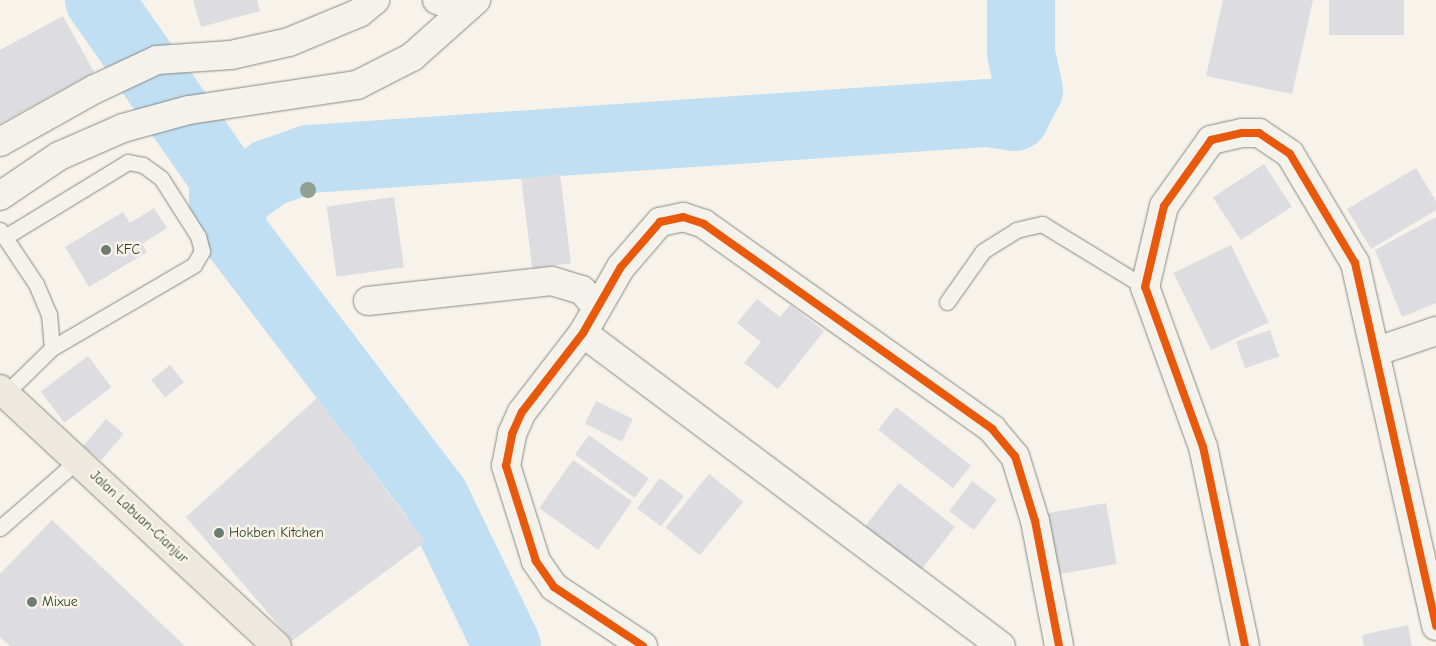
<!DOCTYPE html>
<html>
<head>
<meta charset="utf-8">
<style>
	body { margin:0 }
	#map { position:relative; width:1436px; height:646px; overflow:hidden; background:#f7f3ea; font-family:"Comic Neue",sans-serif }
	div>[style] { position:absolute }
	.river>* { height:68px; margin:-34px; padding:0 34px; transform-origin:34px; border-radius:34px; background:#c1dff2 }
	.building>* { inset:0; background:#dcdce1; transform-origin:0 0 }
	.roads { filter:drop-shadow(0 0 1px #868984) drop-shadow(0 0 1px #868984) }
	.lane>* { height:15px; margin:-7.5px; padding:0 7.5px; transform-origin:7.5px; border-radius:7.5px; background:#f5f2ec }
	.street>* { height:28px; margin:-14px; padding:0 14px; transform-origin:14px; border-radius:14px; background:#f5f2ec }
	.highway>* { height:28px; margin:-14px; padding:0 14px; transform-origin:14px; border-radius:14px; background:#eee9df }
	.cycleway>* { height:8px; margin:-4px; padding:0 4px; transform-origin:4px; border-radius:4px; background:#e8590c }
	.trees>* { width:16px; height:16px; margin:-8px; border-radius:50%; background:#91a191 }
	.dots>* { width:14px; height:14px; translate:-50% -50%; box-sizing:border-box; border:2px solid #fcf5e5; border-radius:50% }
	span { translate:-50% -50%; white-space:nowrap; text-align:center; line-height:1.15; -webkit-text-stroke:5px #fcf5e5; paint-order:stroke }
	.poi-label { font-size:14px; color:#1f3d34 }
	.left { translate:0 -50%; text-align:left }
	.street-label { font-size:14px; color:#1f3d34 }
</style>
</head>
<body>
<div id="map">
	<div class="river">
		<i style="left:99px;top:0;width:216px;rotate:55deg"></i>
		<i style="left:223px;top:177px;width:42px;rotate:90deg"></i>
		<i style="left:223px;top:219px;width:350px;rotate:52.7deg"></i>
		<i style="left:435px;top:497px;width:165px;rotate:64.2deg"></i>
		<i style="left:223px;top:219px;width:36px;rotate:-53deg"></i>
		<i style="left:245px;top:190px;width:29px;rotate:-35deg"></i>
		<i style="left:269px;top:173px;width:42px;rotate:-19.3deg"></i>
		<i style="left:309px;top:159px;width:681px;rotate:-3.88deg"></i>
		<i style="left:988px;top:113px;width:27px;rotate:8deg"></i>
		<i style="left:1015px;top:117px;width:30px;rotate:-63deg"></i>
		<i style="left:1029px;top:90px;width:38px;rotate:-102deg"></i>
		<i style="left:1021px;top:53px;width:53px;rotate:-90deg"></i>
	</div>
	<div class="building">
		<i style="clip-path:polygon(193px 0,257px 0,260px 11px,201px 27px)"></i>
		<i style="clip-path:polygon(1223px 0,1313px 0,1292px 94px,1206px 76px)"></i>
		<i style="left:1329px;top:0;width:75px;height:35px"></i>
		<i style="clip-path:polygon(63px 16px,94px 72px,0 124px,0 50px)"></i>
		<i style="left:1264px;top:164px;width:51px;height:61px;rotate:57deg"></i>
		<i style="clip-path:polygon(1416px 168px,1436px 201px,1436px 210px,1371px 249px,1347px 209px)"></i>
		<i style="left:560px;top:174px;width:90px;height:39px;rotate:83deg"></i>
		<i style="left:394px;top:197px;width:71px;height:68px;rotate:82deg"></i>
		<i style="clip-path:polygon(154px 208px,167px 228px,142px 244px,147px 252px,89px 287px,65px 247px,123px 212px,130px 223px)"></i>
		<i style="clip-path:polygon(1436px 217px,1436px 303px,1402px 317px,1375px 250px)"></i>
		<i style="left:1231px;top:245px;width:86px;height:64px;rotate:64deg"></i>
		<i style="clip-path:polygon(757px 299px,780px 317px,790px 305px,824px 331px,778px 389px,744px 363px,761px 342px,737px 323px)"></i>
		<i style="left:1270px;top:330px;width:28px;height:36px;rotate:71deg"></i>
		<i style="left:88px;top:356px;width:39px;height:59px;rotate:53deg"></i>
		<i style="left:170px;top:365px;width:22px;height:24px;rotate:51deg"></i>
		<i style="clip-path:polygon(317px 398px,425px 542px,292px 641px,186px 517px)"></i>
		<i style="left:596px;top:401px;width:41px;height:25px;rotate:26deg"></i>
		<i style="left:896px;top:407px;width:95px;height:29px;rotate:38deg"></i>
		<i style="left:106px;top:419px;width:23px;height:35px;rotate:40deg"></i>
		<i style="left:589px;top:435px;width:74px;height:24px;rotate:36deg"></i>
		<i style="left:573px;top:460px;width:72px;height:59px;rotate:35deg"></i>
		<i style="left:709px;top:474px;width:44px;height:69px;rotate:39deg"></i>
		<i style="left:660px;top:478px;width:30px;height:38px;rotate:37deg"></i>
		<i style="left:972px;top:481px;width:31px;height:38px;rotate:37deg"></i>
		<i style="left:899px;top:483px;width:71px;height:68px;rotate:38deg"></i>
		<i style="left:1106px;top:503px;width:62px;height:59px;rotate:80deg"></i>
		<i style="clip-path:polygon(52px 520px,185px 646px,10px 646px,0 637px,0 574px)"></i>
		<i style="clip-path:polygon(1408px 625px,1412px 646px,1364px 646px,1362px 635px)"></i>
	</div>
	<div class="roads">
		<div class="lane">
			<i style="left:0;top:230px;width:65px;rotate:56.3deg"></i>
			<i style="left:36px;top:284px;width:33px;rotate:67deg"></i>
			<i style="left:49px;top:314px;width:34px;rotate:85deg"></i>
			<i style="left:52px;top:348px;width:66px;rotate:135.6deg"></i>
			<i style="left:5px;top:237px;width:144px;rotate:-31.4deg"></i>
			<i style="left:128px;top:162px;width:15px;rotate:11deg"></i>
			<i style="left:143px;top:165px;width:22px;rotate:36deg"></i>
			<i style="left:161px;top:178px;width:69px;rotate:57.5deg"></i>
			<i style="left:198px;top:236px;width:16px;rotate:75deg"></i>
			<i style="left:202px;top:251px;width:16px;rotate:120deg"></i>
			<i style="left:194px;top:265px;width:164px;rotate:149.7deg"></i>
			<i style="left:947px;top:302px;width:62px;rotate:-54.8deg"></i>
			<i style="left:983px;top:251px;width:39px;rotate:-32deg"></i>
			<i style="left:1016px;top:230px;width:27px;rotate:-13deg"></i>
			<i style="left:1042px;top:224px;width:121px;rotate:31.5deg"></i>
			<i style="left:0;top:528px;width:103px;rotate:-41.1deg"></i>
		</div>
		<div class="street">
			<i style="left:437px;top:0;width:28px;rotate:21deg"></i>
			<i style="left:0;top:142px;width:109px;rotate:-29.2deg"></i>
			<i style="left:95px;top:89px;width:68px;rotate:-25.1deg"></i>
			<i style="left:157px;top:60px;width:74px;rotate:-3.9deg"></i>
			<i style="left:231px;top:55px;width:59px;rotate:-12.6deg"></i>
			<i style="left:289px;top:42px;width:76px;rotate:-22.5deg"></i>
			<i style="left:359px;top:13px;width:21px;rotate:-39deg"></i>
			<i style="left:0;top:196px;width:71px;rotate:-34.1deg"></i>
			<i style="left:59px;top:156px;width:70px;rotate:-23.6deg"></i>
			<i style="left:123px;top:128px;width:68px;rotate:-15.3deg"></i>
			<i style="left:189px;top:110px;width:170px;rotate:-8.5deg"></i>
			<i style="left:357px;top:85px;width:62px;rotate:-27deg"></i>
			<i style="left:412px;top:57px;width:86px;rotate:-41.7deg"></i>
			<i style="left:368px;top:301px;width:185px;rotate:-6.2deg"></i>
			<i style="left:552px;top:281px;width:31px;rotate:17deg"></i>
			<i style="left:582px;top:290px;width:23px;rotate:50deg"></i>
			<i style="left:583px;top:333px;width:522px;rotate:36.83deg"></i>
			<i style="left:1375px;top:352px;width:65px;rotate:-19deg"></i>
			<i style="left:643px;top:646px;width:107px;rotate:-146.5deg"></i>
			<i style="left:554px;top:587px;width:32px;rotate:-125deg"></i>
			<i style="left:536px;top:561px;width:100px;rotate:-107.5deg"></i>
			<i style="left:506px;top:466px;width:33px;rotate:-79deg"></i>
			<i style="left:512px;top:434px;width:24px;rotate:-66deg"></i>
			<i style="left:522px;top:412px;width:100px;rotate:-52.3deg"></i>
			<i style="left:583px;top:333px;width:76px;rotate:-60.1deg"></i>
			<i style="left:621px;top:267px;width:60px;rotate:-49.1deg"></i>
			<i style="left:660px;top:222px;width:24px;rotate:-12deg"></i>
			<i style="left:683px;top:217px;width:22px;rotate:18deg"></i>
			<i style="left:704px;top:224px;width:354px;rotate:35.4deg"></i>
			<i style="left:992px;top:429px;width:35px;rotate:50deg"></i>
			<i style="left:1015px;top:456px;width:68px;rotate:72.9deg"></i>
			<i style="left:1035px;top:521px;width:127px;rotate:79.1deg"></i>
			<i style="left:1245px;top:646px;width:203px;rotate:-101.9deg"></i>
			<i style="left:1203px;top:447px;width:170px;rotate:-109.9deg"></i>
			<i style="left:1145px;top:287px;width:83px;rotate:-76.8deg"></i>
			<i style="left:1164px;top:206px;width:81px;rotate:-54.5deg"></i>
			<i style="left:1211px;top:140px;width:32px;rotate:-13deg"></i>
			<i style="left:1242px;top:133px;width:17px"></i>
			<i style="left:1259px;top:133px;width:37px;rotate:34deg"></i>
			<i style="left:1290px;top:154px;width:127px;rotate:59.2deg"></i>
			<i style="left:1355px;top:263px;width:372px;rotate:77.4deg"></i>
		</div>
		<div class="highway">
			<i style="left:0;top:389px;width:378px;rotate:42.9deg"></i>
		</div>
	</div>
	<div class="cycleway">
		<i style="left:643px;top:646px;width:107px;rotate:-146.5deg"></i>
		<i style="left:554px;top:587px;width:32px;rotate:-125deg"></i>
		<i style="left:536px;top:561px;width:100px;rotate:-107.5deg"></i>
		<i style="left:506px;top:466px;width:33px;rotate:-79deg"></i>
		<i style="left:512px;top:434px;width:24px;rotate:-66deg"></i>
		<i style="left:522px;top:412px;width:100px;rotate:-52.3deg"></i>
		<i style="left:583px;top:333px;width:76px;rotate:-60.1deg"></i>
		<i style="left:621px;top:267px;width:60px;rotate:-49.1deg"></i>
		<i style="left:660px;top:222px;width:24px;rotate:-12deg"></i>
		<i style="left:683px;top:217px;width:22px;rotate:18deg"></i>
		<i style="left:704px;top:224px;width:354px;rotate:35.4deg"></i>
		<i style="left:992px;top:429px;width:35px;rotate:50deg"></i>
		<i style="left:1015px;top:456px;width:68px;rotate:72.9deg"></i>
		<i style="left:1035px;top:521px;width:127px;rotate:79.1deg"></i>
		<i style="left:1245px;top:646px;width:203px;rotate:-101.9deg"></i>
		<i style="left:1203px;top:447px;width:170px;rotate:-109.9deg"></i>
		<i style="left:1145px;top:287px;width:83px;rotate:-76.8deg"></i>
		<i style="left:1164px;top:206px;width:81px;rotate:-54.5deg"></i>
		<i style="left:1211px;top:140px;width:32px;rotate:-13deg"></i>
		<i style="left:1242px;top:133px;width:17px"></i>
		<i style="left:1259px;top:133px;width:37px;rotate:34deg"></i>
		<i style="left:1290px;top:154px;width:127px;rotate:59.2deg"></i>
		<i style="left:1355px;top:263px;width:372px;rotate:77.4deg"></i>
	</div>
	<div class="trees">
		<i style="left:308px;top:190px"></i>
	</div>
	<div class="dots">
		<i style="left:106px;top:250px;background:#6b7d74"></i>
		<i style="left:219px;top:533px;background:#6b7d74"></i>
		<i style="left:32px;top:602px;background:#6b7d74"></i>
	</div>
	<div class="poi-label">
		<span class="left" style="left:116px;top:250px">KFC</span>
		<span class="left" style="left:229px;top:533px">Hokben Kitchen</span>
		<span class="left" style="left:42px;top:602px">Mixue</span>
	</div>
	<div class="street-label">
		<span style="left:139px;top:517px;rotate:43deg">Jalan Labuan-Cianjur</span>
	</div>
</div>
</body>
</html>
